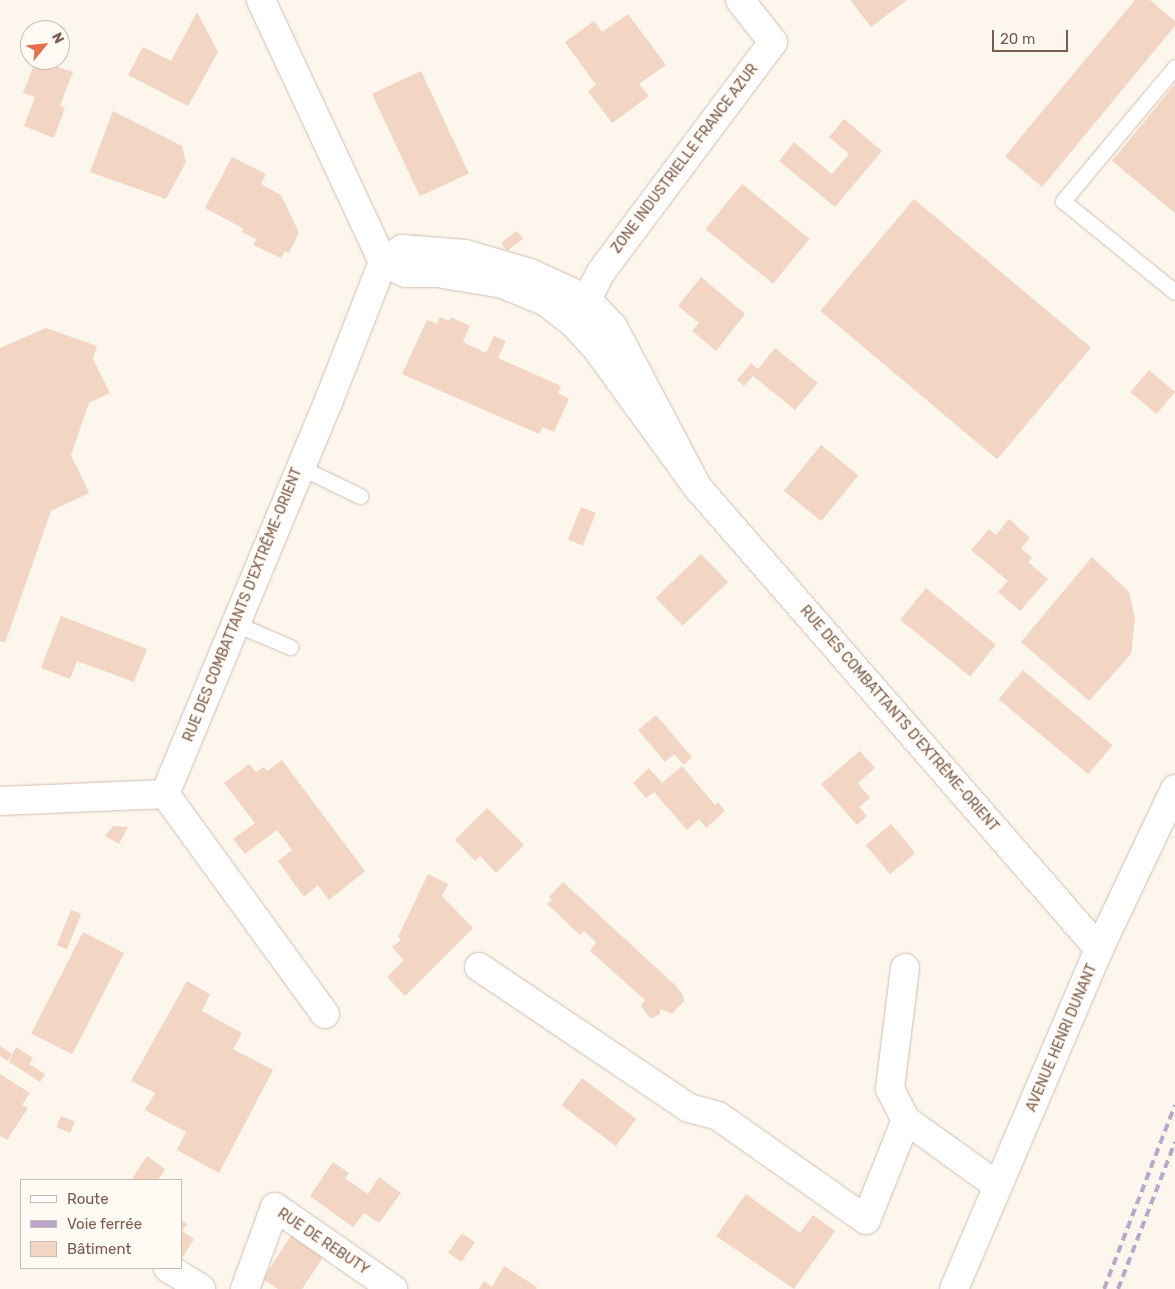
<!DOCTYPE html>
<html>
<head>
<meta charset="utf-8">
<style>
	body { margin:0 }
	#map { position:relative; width:1175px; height:1289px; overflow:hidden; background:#fdf6ec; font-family:Rubik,sans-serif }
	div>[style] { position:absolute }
	.building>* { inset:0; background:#f3d5c3; transform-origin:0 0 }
	.roads { filter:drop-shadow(0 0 1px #d1beb0) drop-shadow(0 0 1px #d1beb0) }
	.service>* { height:15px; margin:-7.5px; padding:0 7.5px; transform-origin:7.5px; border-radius:7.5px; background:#fff }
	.minor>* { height:28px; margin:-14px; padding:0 14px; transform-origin:14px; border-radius:14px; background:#fff }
	.tertiary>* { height:28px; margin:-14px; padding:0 14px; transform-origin:14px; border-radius:14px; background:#fff }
	.rail>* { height:4px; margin-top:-2px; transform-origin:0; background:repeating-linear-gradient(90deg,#b9a8c9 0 8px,transparent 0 13px) }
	span { translate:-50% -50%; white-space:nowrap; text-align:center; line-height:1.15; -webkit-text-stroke:4px #fffaf3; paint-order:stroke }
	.street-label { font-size:14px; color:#7a5c4d }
	.legend { position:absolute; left:20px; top:1179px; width:162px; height:90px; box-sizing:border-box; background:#fffaf3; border:1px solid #cabbb1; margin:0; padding:6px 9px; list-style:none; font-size:15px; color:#7a5c4d }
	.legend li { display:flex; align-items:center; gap:10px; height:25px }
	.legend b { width:25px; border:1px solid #cabbb1 }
	.north { position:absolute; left:20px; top:20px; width:50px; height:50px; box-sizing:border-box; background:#fffaf3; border:1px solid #cabbb1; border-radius:50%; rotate:62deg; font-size:14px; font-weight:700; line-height:20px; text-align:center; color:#7a5c4d }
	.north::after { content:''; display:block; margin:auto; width:18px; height:22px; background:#e76f51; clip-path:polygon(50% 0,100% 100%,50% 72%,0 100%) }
	.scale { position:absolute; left:992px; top:30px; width:76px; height:22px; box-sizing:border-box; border:2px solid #7a5c4d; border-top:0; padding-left:6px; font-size:15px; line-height:18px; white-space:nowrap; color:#7a5c4d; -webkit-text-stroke:4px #fffaf3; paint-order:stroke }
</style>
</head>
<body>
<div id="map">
	<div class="building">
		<i style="clip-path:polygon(850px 0,907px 0,871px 27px)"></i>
		<i style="clip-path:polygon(1135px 0,1150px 0,1175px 21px,1175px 26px,1042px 187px,1005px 156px)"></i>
		<i style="clip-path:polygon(197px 12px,218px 52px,188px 106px,128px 75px,143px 47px,171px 61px)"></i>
		<i style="clip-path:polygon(628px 14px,666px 65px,639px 84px,649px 96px,612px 123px,588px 91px,596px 85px,565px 42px,594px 21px,602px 32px)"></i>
		<i style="clip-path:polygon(36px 60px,73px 72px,60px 106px,65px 108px,54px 138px,24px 126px,35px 97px,23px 93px)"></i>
		<i style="left:421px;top:71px;width:113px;height:54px;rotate:65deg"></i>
		<i style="clip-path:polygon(1175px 84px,1175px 213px,1112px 161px)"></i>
		<i style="clip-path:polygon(113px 111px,182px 146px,186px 162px,166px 199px,90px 172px)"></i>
		<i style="clip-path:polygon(844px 119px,882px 151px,835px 207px,779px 161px,794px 142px,832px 174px,849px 154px,829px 137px)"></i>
		<i style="clip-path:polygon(232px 157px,266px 174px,261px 184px,281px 195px,299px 233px,289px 253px,285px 251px,281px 258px,253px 245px,256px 239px,242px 232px,244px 229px,205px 208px)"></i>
		<i style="left:742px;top:184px;width:87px;height:58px;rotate:39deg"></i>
		<i style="left:914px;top:199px;width:231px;height:146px;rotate:40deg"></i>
		<i style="left:517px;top:231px;width:10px;height:20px;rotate:53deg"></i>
		<i style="clip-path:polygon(701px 277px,745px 314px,716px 351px,692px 331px,699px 323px,678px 306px)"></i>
		<i style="clip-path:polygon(440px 317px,449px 321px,451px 317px,470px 326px,463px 342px,486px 353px,494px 336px,506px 341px,498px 358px,561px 386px,558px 393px,569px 399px,554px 432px,543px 427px,539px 434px,402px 374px,427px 320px,437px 324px)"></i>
		<i style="clip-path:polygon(46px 328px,97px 346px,93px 359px,110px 393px,89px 403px,71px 455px,89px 493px,51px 511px,5px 643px,0 641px,0 348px)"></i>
		<i style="clip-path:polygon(775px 348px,818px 383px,795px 410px,753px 376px,744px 386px,737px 380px,751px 363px,758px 369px)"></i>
		<i style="left:1149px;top:370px;width:34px;height:29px;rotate:40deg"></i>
		<i style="left:821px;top:445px;width:48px;height:59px;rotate:39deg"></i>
		<i style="left:581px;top:507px;width:16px;height:35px;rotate:22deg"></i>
		<i style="clip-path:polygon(1009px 519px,1030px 538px,1021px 548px,1032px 558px,1028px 562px,1048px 579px,1020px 611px,998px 592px,1008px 581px,971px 550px,989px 529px,996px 535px)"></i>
		<i style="left:701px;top:554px;width:39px;height:63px;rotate:46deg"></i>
		<i style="clip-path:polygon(1092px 557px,1129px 592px,1135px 619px,1131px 654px,1089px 701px,1021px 642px)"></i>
		<i style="left:926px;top:588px;width:90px;height:41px;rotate:39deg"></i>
		<i style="clip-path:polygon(61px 616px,147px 649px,134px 682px,77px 661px,70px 679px,41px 668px)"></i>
		<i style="left:1023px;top:670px;width:117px;height:38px;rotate:40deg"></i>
		<i style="clip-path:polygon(656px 715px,692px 757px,684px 765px,674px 754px,665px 762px,638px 730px)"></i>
		<i style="clip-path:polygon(860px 751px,875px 768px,858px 783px,870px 798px,859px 807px,867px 816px,857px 825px,821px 784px)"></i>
		<i style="clip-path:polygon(282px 760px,365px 871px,329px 900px,318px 885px,304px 897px,278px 861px,292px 850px,277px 830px,245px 854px,233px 839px,255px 823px,224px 783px,249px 764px,256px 772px,264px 767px,267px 771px)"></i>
		<i style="clip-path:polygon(682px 766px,715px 805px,718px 802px,725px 811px,706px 828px,699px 819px,687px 830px,654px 792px,646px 798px,633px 783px,649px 768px,662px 783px)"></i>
		<i style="clip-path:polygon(487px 808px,524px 845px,496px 873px,480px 856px,475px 861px,455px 840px)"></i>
		<i style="left:891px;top:824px;width:38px;height:33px;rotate:50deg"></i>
		<i style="clip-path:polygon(113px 826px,128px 827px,119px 844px,105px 836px)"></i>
		<i style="clip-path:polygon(428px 874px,448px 884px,442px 896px,473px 928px,405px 996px,387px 977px,404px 960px,392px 947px,401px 940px,398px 937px)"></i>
		<i style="clip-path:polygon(563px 882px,675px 985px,683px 995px,684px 1001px,672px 1014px,660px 1009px,660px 1014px,651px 1019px,641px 1006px,645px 1000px,590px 951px,596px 942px,584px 931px,580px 935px,547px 904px,552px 900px,549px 897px)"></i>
		<i style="left:71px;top:910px;width:11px;height:38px;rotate:22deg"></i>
		<i style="left:83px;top:932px;width:46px;height:114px;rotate:27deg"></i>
		<i style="clip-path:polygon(187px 981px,210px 994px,202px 1011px,242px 1033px,233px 1049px,273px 1070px,219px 1173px,177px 1150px,186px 1132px,145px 1110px,155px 1093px,131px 1081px)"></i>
		<i style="clip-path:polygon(0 1046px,12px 1054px,8px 1061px,0 1056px)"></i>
		<i style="clip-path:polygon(16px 1047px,33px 1058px,29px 1064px,45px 1074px,40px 1082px,9px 1062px)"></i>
		<i style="clip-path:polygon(0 1074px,30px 1093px,22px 1105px,28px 1108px,7px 1140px,0 1136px)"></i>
		<i style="left:582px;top:1078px;width:68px;height:34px;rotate:37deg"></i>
		<i style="left:61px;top:1116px;width:15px;height:12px;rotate:23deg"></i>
		<i style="clip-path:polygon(147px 1156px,165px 1169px,158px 1180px,131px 1180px)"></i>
		<i style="clip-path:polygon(333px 1162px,349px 1173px,345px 1178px,368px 1194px,379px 1177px,401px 1193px,379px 1223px,364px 1213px,353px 1227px,310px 1196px)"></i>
		<i style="clip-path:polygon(746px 1194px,800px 1233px,813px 1215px,835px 1231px,794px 1289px,716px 1236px)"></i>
		<i style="clip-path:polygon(181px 1220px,187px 1224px,182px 1231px,194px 1239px,181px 1260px)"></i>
		<i style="left:462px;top:1233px;width:16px;height:24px;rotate:35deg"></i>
		<i style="clip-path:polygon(292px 1234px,324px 1256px,302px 1289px,278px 1289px,263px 1279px)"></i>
		<i style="clip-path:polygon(504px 1266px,537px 1287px,536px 1289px,479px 1289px,484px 1281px,492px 1287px)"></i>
	</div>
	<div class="roads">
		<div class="service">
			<i style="left:1175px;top:67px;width:175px;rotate:129.9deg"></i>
			<i style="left:1063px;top:201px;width:144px;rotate:39.1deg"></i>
			<i style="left:300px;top:467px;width:67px;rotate:25.8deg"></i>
			<i style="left:236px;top:624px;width:59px;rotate:23.1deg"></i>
		</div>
		<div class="minor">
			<i style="left:579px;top:315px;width:48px;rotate:-62.9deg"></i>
			<i style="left:601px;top:272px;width:287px;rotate:-53.2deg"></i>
			<i style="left:773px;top:42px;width:53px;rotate:-128.2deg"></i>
			<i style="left:698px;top:488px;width:182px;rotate:-117.8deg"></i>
			<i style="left:613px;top:327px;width:38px;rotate:-133deg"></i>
			<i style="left:587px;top:299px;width:63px;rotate:-155.5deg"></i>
			<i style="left:530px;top:273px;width:68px;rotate:-163.7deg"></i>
			<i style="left:465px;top:254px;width:63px;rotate:-175.5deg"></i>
			<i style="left:402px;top:249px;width:23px;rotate:146deg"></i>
			<i style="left:383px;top:262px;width:25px;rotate:26deg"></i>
			<i style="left:406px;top:273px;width:31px"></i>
			<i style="left:437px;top:273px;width:67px;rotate:9.5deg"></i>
			<i style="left:503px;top:284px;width:47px;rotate:22.7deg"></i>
			<i style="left:546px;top:302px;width:37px;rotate:38deg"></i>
			<i style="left:575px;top:325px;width:33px;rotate:47deg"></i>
			<i style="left:597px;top:349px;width:172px;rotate:54deg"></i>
			<i style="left:698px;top:488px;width:611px;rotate:48.98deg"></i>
			<i style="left:165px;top:794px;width:427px;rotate:-67.4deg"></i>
			<i style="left:329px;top:400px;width:148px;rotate:-68.6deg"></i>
			<i style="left:383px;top:262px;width:289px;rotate:-115deg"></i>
			<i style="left:165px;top:794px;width:272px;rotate:54deg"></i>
			<i style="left:0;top:801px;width:165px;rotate:-2.4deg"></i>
			<i style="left:479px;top:967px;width:253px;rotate:33.9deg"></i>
			<i style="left:689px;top:1108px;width:30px;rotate:15deg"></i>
			<i style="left:718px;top:1116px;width:181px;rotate:35.1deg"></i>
			<i style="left:866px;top:1220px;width:108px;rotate:-68.2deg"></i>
			<i style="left:906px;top:1120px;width:113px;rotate:35.7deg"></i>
			<i style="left:905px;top:968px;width:122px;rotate:97.1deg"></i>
			<i style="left:890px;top:1089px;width:35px;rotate:63deg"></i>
			<i style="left:168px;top:1268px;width:39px;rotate:32deg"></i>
			<i style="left:245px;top:1289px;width:87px;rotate:-69.9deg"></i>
			<i style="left:275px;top:1207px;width:144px;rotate:34.8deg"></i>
		</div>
		<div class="tertiary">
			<i style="left:954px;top:1289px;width:370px;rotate:-66.9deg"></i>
			<i style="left:1099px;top:949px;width:177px;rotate:-64.6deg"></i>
		</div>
	</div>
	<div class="rail">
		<i style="left:1104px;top:1289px;width:197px;rotate:-68.9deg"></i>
		<i style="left:1118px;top:1289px;width:158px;rotate:-68.8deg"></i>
	</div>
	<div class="street-label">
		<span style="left:685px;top:159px;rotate:-53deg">ZONE INDUSTRIELLE FRANCE AZUR</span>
		<span style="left:243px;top:605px;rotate:-68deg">RUE DES COMBATTANTS D'EXTRÊME-ORIENT</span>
		<span style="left:899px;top:719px;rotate:49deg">RUE DES COMBATTANTS D'EXTRÊME-ORIENT</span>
		<span style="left:1062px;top:1038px;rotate:-67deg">AVENUE HENRI DUNANT</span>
		<span style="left:323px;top:1242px;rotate:34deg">RUE DE REBUTY</span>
	</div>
	<ul class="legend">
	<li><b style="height:6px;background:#fff"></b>Route</li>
	<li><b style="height:6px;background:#b9a8c9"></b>Voie ferrée</li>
	<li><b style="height:14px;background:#f3d5c3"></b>Bâtiment</li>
	</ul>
	<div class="north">N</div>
	<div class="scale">20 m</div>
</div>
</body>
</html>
